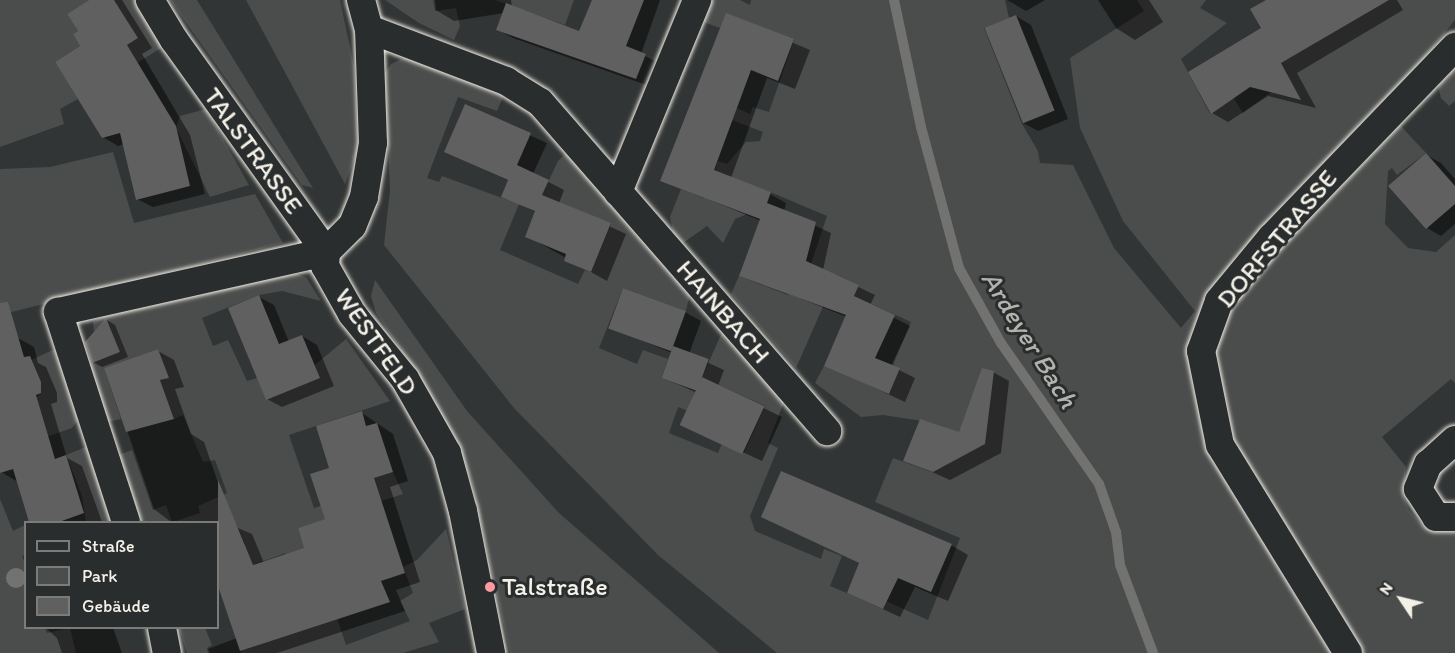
<!DOCTYPE html>
<html>
<head>
<meta charset="utf-8">
<style>
	body { margin:0 }
	#map { position:relative; width:1455px; height:653px; overflow:hidden; background:#323535; font-family:Itim,sans-serif }
	div>[style] { position:absolute }
	.green>* { inset:0; background:#4b4d4c }
	.water>* { inset:0; background:#727370 }
	.round { border-radius:50% }
	.shadow>* { inset:0; background:#0007 }
	.stream>* { height:10px; margin:-5px; padding:0 5px; transform-origin:5px; border-radius:5px; background:#727370 }
	.building>* { inset:0; background:#5f605f; transform-origin:0 0 }
	.roads { filter:drop-shadow(0 0 2px #f4f1e8) drop-shadow(0 0 2px #f4f1e8) }
	.street>* { height:28px; margin:-14px; padding:0 14px; transform-origin:14px; border-radius:14px; background:#2a2d2e }
	.dots>* { width:16px; height:16px; translate:-50% -50%; box-sizing:border-box; border:3px solid #2a2d2e; border-radius:50% }
	span { translate:-50% -50%; white-space:nowrap; text-align:center; line-height:1.15; -webkit-text-stroke:6px #2a2d2e; paint-order:stroke }
	.street-label { font-size:26px; color:#f4f1e8 }
	.poi-label { font-size:26px; color:#f4f1e8 }
	.left { translate:0 -50%; text-align:left }
	.water-label { font-size:27px; color:#b3b2ac; font-style:italic }
	.legend { position:absolute; left:24px; top:521px; width:195px; height:108px; box-sizing:border-box; background:#2a2d2e; border:2px solid #7b7b78; margin:0; padding:8px 10px; list-style:none; font-size:18px; color:#f4f1e8 }
	.legend li { display:flex; align-items:center; gap:12px; height:30px }
	.legend b { width:30px; border:2px solid #7b7b78 }
	.north { position:absolute; left:1371px; top:569px; width:60px; height:60px; -webkit-text-stroke:4px #2a2d2e; paint-order:stroke; rotate:305deg; font-size:16px; font-weight:700; line-height:24px; text-align:center; color:#f4f1e8 }
	.north::after { content:''; display:block; margin:auto; width:21px; height:27px; background:#f4f1e8; clip-path:polygon(50% 0,100% 100%,50% 72%,0 100%) }
</style>
</head>
<body>
<div id="map">
	<div class="green">
		<i style="clip-path:polygon(0 0,89px 0,67px 14px,78px 31px,73px 34px,80px 46px,55px 62px,78px 99px,60px 109px,64px 124px,0 147px)"></i>
		<i style="clip-path:polygon(114px 0,138px 0,166px 45px,111px 79px,110px 56px,138px 38px)"></i>
		<i style="clip-path:polygon(170px 0,197px 0,313px 188px,302px 185px)"></i>
		<i style="clip-path:polygon(246px 0,340px 0,354px 66px,358px 150px,345px 184px)"></i>
		<i style="clip-path:polygon(385px 0,433px 0,435px 11px,456px 8px,460px 26px,454px 40px,419px 23px)"></i>
		<i style="clip-path:polygon(495px 0,574px 0,565px 25px)"></i>
		<i style="clip-path:polygon(705px 0,740px 0,750px 5px,751px 0,1005px 0,1009px 18px,984px 28px,1022px 124px,1038px 151px,1040px 163px,1073px 165px,1114px 248px,1181px 328px,1195px 311px,1123px 221px,1080px 128px,1070px 58px,1144px 11px,1137px 0,1206px 0,1200px 8px,1227px 23px,1181px 59px,1210px 114px,1233px 97px,1243px 113px,1271px 92px,1267px 39px,1299px 23px,1312px 45px,1387px 0,1455px 0,1455px 20px,1417px 67px,1397px 122px,1426px 153px,1397px 175px,1392px 168px,1388px 171px,1385px 224px,1408px 248px,1436px 252px,1455px 235px,1455px 383px,1451px 379px,1382px 437px,1406px 467px,1403px 496px,1409px 510px,1422px 525px,1435px 532px,1455px 533px,1455px 653px,777px 653px,658px 555px,514px 408px,384px 245px,390px 190px,385px 73px,391px 64px,408px 56px,505px 92px,497px 111px,458px 97px,427px 178px,439px 182px,442px 176px,519px 204px,500px 250px,578px 284px,585px 270px,591px 272px,611px 224px,542px 195px,558px 161px,572px 147px,691px 288px,686px 311px,623px 288px,599px 348px,637px 364px,643px 350px,668px 359px,661px 378px,695px 391px,688px 411px,678px 407px,669px 433px,718px 453px,722px 443px,744px 453px,765px 406px,702px 377px,724px 328px,785px 399px,768px 443px,778px 448px,750px 516px,755px 531px,821px 559px,824px 549px,842px 556px,830px 586px,882px 608px,886px 601px,928px 620px,960px 538px,875px 502px,893px 458px,929px 471px,935px 456px,959px 433px,929px 422px,883px 415px,861px 417px,815px 383px,824px 366px,899px 368px,893px 365px,911px 322px,854px 296px,859px 285px,837px 275px,796px 368px,731px 294px,739px 276px,788px 295px,799px 268px,809px 270px,827px 216px,756px 186px,745px 215px,735px 219px,723px 243px,707px 226px,683px 243px,674px 235px,670px 217px,681px 189px,704px 198px,718px 161px,727px 164px,746px 142px,760px 141px,763px 132px,727px 118px,732px 106px,750px 114px,753px 107px,769px 112px,794px 40px,720px 28px,698px 20px)"></i>
		<i style="clip-path:polygon(1455px 67px,1455px 101px,1449px 106px,1441px 98px,1438px 86px)"></i>
		<i style="clip-path:polygon(206px 109px,249px 185px,210px 197px,176px 128px,180px 116px)"></i>
		<i style="clip-path:polygon(113px 152px,134px 223px,255px 194px,283px 243px,0 315px,0 169px,50px 167px)"></i>
		<i style="clip-path:polygon(283px 270px,306px 277px,321px 301px,282px 291px,259px 295px,202px 318px,213px 346px,228px 340px,247px 381px,257px 378px,266px 399px,319px 378px,315px 365px,346px 339px,390px 401px,289px 435px,314px 508px,376px 488px,372px 478px,393px 472px,403px 494px,298px 528px,327px 621px,337px 618px,346px 645px,410px 621px,400px 601px,413px 593px,403px 567px,417px 560px,446px 529px,465px 609px,429px 623px,439px 642px,403px 653px,241px 653px,286px 553px,218px 577px,218px 553px,245px 544px,236px 524px,218px 530px,218px 522px,173px 522px,200px 513px,198px 506px,227px 493px,215px 460px,203px 462px,183px 415px,174px 419px,160px 380px,168px 378px,158px 349px,104px 368px,121px 419px,103px 423px,86px 365px,120px 352px,109px 325px,94px 332px,93px 322px,104px 316px)"></i>
		<i style="clip-path:polygon(375px 280px,467px 411px,559px 513px,719px 653px,510px 653px,471px 478px,424px 384px,376px 313px,371px 296px)"></i>
		<i style="clip-path:polygon(55px 349px,78px 420px,72px 428px,0 453px,0 436px,41px 393px,31px 360px)"></i>
		<i style="clip-path:polygon(88px 446px,114px 522px,86px 522px,82px 496px,66px 455px)"></i>
		<i style="clip-path:polygon(132px 450px,153px 510px,166px 505px,172px 522px,139px 522px,116px 456px)"></i>
		<i style="clip-path:polygon(0 499px,13px 531px,25px 525px,25px 555px,22px 556px,25px 563px,26px 628px,45px 628px,47px 633px,70px 628px,76px 653px,0 653px)"></i>
		<i style="clip-path:polygon(179px 628px,205px 628px,212px 645px,207px 648px,208px 653px,187px 653px)"></i>
	</div>
	<div class="water">
		<i class="round" style="left:6px;top:568px;width:20px;height:20px"></i>
	</div>
	<div class="shadow">
		<i style="clip-path:polygon(92px 0,122px 0,152px 48px,142px 54px,190px 135px,205px 194px,153px 207px,137px 199px,124px 144px,118px 146px,103px 137px,82px 46px,80px 32px)"></i>
		<i style="clip-path:polygon(435px 0,511px 0,512px 7px,580px 33px,593px 0,660px 0,641px 54px,661px 64px,652px 87px,513px 38px,498px 30px,504px 13px,454px 21px,436px 10px)"></i>
		<i style="clip-path:polygon(1007px 0,1045px 0,1026px 11px)"></i>
		<i style="clip-path:polygon(1098px 0,1149px 0,1163px 22px,1135px 40px,1116px 28px)"></i>
		<i style="clip-path:polygon(1268px 0,1397px 0,1403px 10px,1297px 73px,1316px 108px,1268px 96px,1228px 122px,1212px 113px,1263px 29px)"></i>
		<i style="clip-path:polygon(727px 15px,810px 50px,795px 89px,767px 78px,731px 178px,770px 194px,786px 203px,784px 211px,831px 233px,823px 270px,875px 295px,870px 305px,910px 326px,891px 366px,915px 378px,905px 402px,826px 365px,847px 317px,741px 275px,761px 221px,662px 180px)"></i>
		<i style="clip-path:polygon(1016px 16px,1031px 25px,1068px 119px,1038px 131px,1023px 123px)"></i>
		<i style="clip-path:polygon(465px 106px,547px 143px,533px 174px,564px 190px,559px 203px,626px 234px,607px 281px,527px 236px,536px 212px,503px 196px,509px 181px,446px 152px)"></i>
		<i style="clip-path:polygon(1426px 155px,1441px 163px,1455px 179px,1455px 224px,1441px 236px,1427px 228px)"></i>
		<i style="clip-path:polygon(259px 297px,274px 305px,289px 342px,302px 336px,317px 345px,334px 386px,282px 407px,267px 399px)"></i>
		<i style="clip-path:polygon(685px 312px,701px 321px,689px 354px,724px 370px,718px 386px,782px 417px,762px 461px,684px 425px,697px 393px,663px 377px,672px 353px,610px 327px)"></i>
		<i style="clip-path:polygon(107px 320px,115px 325px,128px 357px,102px 367px,93px 362px)"></i>
		<i style="clip-path:polygon(18px 338px,34px 347px,38px 363px,46px 367px,57px 393px,57px 402px,51px 404px,67px 458px,82px 466px,102px 522px,31px 522px,18px 482px,1px 472px,0 343px)"></i>
		<i style="clip-path:polygon(158px 351px,174px 360px,184px 387px,175px 389px,191px 434px,204px 442px,233px 526px,252px 534px,264px 563px,306px 549px,326px 520px,331px 469px,362px 413px,393px 434px,408px 481px,390px 487px,420px 582px,396px 590px,405px 611px,277px 653px,210px 653px,208px 649px,237px 638px,218px 582px,218px 522px,171px 522px,154px 509px,106px 369px)"></i>
		<i style="clip-path:polygon(993px 372px,1009px 381px,1001px 453px,950px 480px,905px 460px,960px 434px)"></i>
		<i style="clip-path:polygon(763px 517px,951px 545px,968px 555px,948px 601px,915px 587px,900px 617px,848px 593px,861px 564px)"></i>
		<i style="clip-path:polygon(46px 628px,113px 628px,122px 653px,62px 653px,57px 638px)"></i>
	</div>
	<div class="stream">
		<i style="left:894px;top:0;width:130px;rotate:78deg"></i>
		<i style="left:921px;top:127px;width:146px;rotate:74.9deg"></i>
		<i style="left:959px;top:268px;width:86px;rotate:60.8deg"></i>
		<i style="left:1001px;top:343px;width:172px;rotate:55.2deg"></i>
		<i style="left:1099px;top:484px;width:51px;rotate:70.5deg"></i>
		<i style="left:1116px;top:532px;width:33px;rotate:83deg"></i>
		<i style="left:1120px;top:565px;width:94px;rotate:69.4deg"></i>
	</div>
	<div class="building">
		<i style="clip-path:polygon(89px 0,114px 0,138px 38px,127px 45px,176px 126px,190px 186px,136px 200px,120px 133px,102px 138px,55px 62px,80px 46px,73px 34px,78px 31px,67px 14px)"></i>
		<i style="clip-path:polygon(592px 0,644px 0,626px 46px,646px 54px,636px 79px,496px 30px,506px 3px,579px 31px)"></i>
		<i style="clip-path:polygon(1266px 0,1389px 0,1281px 63px,1301px 100px,1250px 87px,1211px 114px,1188px 72px,1261px 28px,1250px 9px)"></i>
		<i style="clip-path:polygon(726px 13px,794px 39px,778px 81px,751px 70px,714px 170px,771px 192px,767px 203px,816px 222px,806px 261px,859px 285px,854px 296px,895px 315px,875px 358px,900px 368px,889px 394px,824px 366px,853px 298px,846px 315px,739px 276px,760px 219px,660px 181px)"></i>
		<i style="left:1016px;top:15px;width:103px;height:34px;rotate:68deg"></i>
		<i style="clip-path:polygon(465px 104px,531px 133px,517px 165px,549px 180px,542px 195px,611px 223px,591px 272px,564px 261px,566px 254px,525px 237px,535px 211px,501px 197px,508px 180px,444px 152px)"></i>
		<i style="clip-path:polygon(1426px 153px,1455px 186px,1455px 204px,1426px 229px,1388px 186px)"></i>
		<i style="left:623px;top:288px;width:67px;height:43px;rotate:20deg"></i>
		<i style="clip-path:polygon(259px 295px,279px 344px,302px 335px,320px 378px,266px 400px,228px 308px)"></i>
		<i style="clip-path:polygon(8px 302px,24px 357px,30px 356px,41px 382px,41px 393px,36px 395px,55px 459px,66px 455px,84px 513px,59px 522px,29px 522px,13px 469px,0 473px,0 303px)"></i>
		<i style="clip-path:polygon(106px 318px,120px 352px,92px 363px,85px 342px)"></i>
		<i style="left:673px;top:346px;width:38px;height:34px;rotate:20deg"></i>
		<i style="clip-path:polygon(158px 349px,169px 378px,160px 380px,174px 419px,126px 432px,104px 368px)"></i>
		<i style="clip-path:polygon(982px 368px,994px 371px,985px 444px,933px 472px,903px 461px,920px 419px,959px 432px)"></i>
		<i style="left:702px;top:377px;width:69px;height:53px;rotate:25deg"></i>
		<i style="clip-path:polygon(362px 411px,366px 426px,377px 423px,393px 472px,374px 478px,405px 573px,381px 581px,390px 602px,240px 651px,218px 586px,218px 480px,253px 565px,304px 548px,298px 528px,325px 519px,310px 474px,329px 468px,316px 426px)"></i>
		<i style="clip-path:polygon(781px 471px,952px 544px,931px 592px,898px 578px,883px 609px,847px 593px,859px 563px,761px 517px)"></i>
	</div>
	<div class="roads">
		<div class="street">
			<i style="left:361px;top:0;width:30px;rotate:75deg"></i>
			<i style="left:369px;top:29px;width:114px;rotate:88deg"></i>
			<i style="left:373px;top:143px;width:55px;rotate:99.5deg"></i>
			<i style="left:364px;top:197px;width:31px;rotate:112deg"></i>
			<i style="left:352px;top:226px;width:37px;rotate:135deg"></i>
			<i style="left:326px;top:252px;width:14px;rotate:94deg"></i>
			<i style="left:325px;top:266px;width:55px;rotate:60.6deg"></i>
			<i style="left:352px;top:314px;width:84px;rotate:50.8deg"></i>
			<i style="left:405px;top:379px;width:85px;rotate:60.4deg"></i>
			<i style="left:447px;top:453px;width:60px;rotate:74.6deg"></i>
			<i style="left:463px;top:511px;width:145px;rotate:78.8deg"></i>
			<i style="left:369px;top:29px;width:147px;rotate:20.8deg"></i>
			<i style="left:506px;top:81px;width:40px;rotate:32deg"></i>
			<i style="left:540px;top:102px;width:437px;rotate:48.9deg"></i>
			<i style="left:618px;top:192px;width:208px;rotate:-67.6deg"></i>
			<i style="left:1455px;top:440px;width:36px;rotate:138deg"></i>
			<i style="left:1428px;top:464px;width:27px;rotate:112deg"></i>
			<i style="left:1418px;top:489px;width:33px;rotate:57deg"></i>
			<i style="left:1436px;top:517px;width:19px"></i>
			<i style="left:126px;top:522px;width:221px;rotate:-107.9deg"></i>
			<i style="left:58px;top:312px;width:275px;rotate:-12.6deg"></i>
			<i style="left:326px;top:252px;width:261px;rotate:-125.6deg"></i>
			<i style="left:174px;top:40px;width:47px;rotate:-121deg"></i>
			<i style="left:162px;top:628px;width:25px;rotate:79deg"></i>
			<i style="left:1348px;top:653px;width:244px;rotate:-121.6deg"></i>
			<i style="left:1220px;top:445px;width:96px;rotate:-101.4deg"></i>
			<i style="left:1201px;top:351px;width:53px;rotate:-70.2deg"></i>
			<i style="left:1219px;top:301px;width:83px;rotate:-50.4deg"></i>
			<i style="left:1272px;top:237px;width:264px;rotate:-46.1deg"></i>
		</div>
	</div>
	<div class="dots">
		<i style="left:490px;top:587px;background:#ff9aa2"></i>
	</div>
	<div class="street-label">
		<span style="left:253px;top:151px;rotate:54deg">TALSTRASSE</span>
		<span style="left:1277px;top:239px;rotate:-50deg">DORFSTRASSE</span>
		<span style="left:723px;top:312px;rotate:49deg">HAINBACH</span>
		<span style="left:376px;top:342px;rotate:55deg">WESTFELD</span>
	</div>
	<div class="poi-label">
		<span class="left" style="left:502px;top:587px">Talstraße</span>
	</div>
	<div class="water-label">
		<span style="left:1030px;top:339px;rotate:58deg">Ardeyer Bach</span>
	</div>
	<ul class="legend">
	<li><b style="height:8px;background:#2a2d2e"></b>Straße</li>
	<li><b style="height:16px;background:#4b4d4c"></b>Park</li>
	<li><b style="height:16px;background:#5f605f"></b>Gebäude</li>
	</ul>
	<div class="north">N</div>
</div>
</body>
</html>
